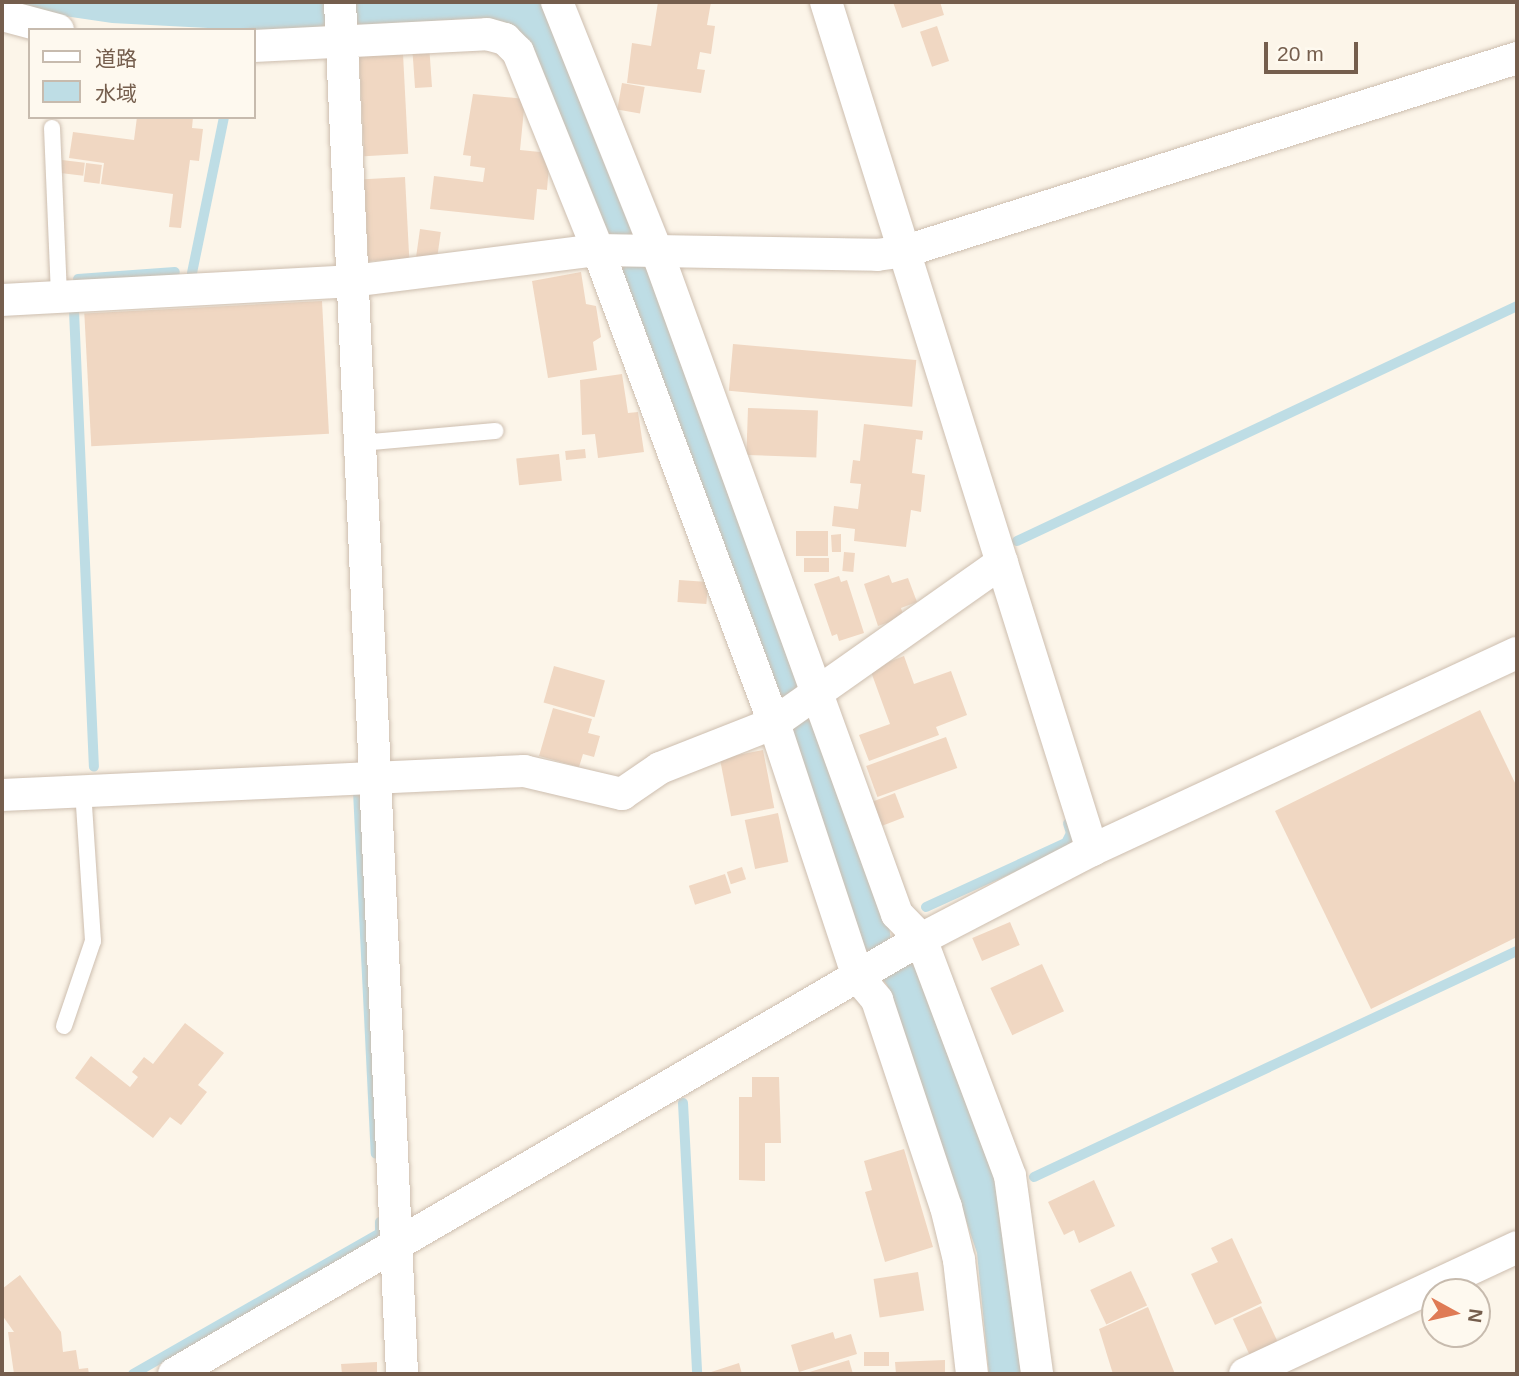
<!DOCTYPE html>
<html>
<head>
<meta charset="utf-8">
<style>
	body { margin:0 }
	#map { position:relative; width:1519px; height:1376px; overflow:hidden; background:#fcf5e9; font-family:Arial,"Noto Sans JP",sans-serif }
	div>[style] { position:absolute }
	.water>* { inset:0; background:#bedde5 }
	.stream>* { height:10px; margin:-5px; padding:0 5px; transform-origin:5px; border-radius:5px; background:#bedde5 }
	.building>* { inset:0; background:#f0d7c2; transform-origin:0 0 }
	.roads { filter:drop-shadow(0 0 2px #cdbeaf) drop-shadow(0 0 2px #cdbeaf) }
	.service>* { height:16px; margin:-8px; padding:0 8px; transform-origin:8px; border-radius:8px; background:#fff }
	.minor>* { height:32px; margin:-16px; padding:0 16px; transform-origin:16px; border-radius:16px; background:#fff }
	span { translate:-50% -50%; white-space:nowrap; text-align:center; line-height:1.15; -webkit-text-stroke:5px #fef9ef; paint-order:stroke }
	.frame { position:absolute; inset:0; border:4px solid #755e4d; pointer-events:none }
	.legend { position:absolute; left:28px; top:28px; width:228px; height:91px; box-sizing:border-box; background:#fef9ef; border:2px solid #c7bbae; margin:0; padding:9px 12px; list-style:none; font-size:21px; color:#755e4d }
	.legend li { display:flex; align-items:center; gap:14px; height:35px }
	.legend b { width:35px; border:2px solid #c7bbae }
	.north { position:absolute; left:1421px; top:1278px; width:70px; height:70px; box-sizing:border-box; background:#fef9ef; border:2px solid #c7bbae; border-radius:50%; rotate:98deg; font-size:19px; font-weight:700; line-height:28px; text-align:center; color:#755e4d }
	.north::after { content:''; display:block; margin:auto; width:24px; height:32px; background:#df7b55; clip-path:polygon(50% 0,100% 100%,50% 72%,0 100%) }
	.scale { position:absolute; left:1264px; top:42px; width:94px; height:32px; box-sizing:border-box; border:4px solid #755e4d; border-top:0; padding-left:9px; font-size:21px; line-height:24px; white-space:nowrap; color:#755e4d; -webkit-text-stroke:5px #fef9ef; paint-order:stroke }
</style>
</head>
<body>
<div id="map">
	<div class="water">
		<i style="clip-path:polygon(10px 2px,541px 2px,549px 7px,640px 237px,889px 924px,891px 942px,919px 967px,1002px 1193px,1026px 1374px,989px 1374px,977px 1253px,887px 985px,860px 947px,521px 39px,504px 22px,485px 18px,268px 31px,112px 23px,44px 13px)"></i>
	</div>
	<div class="stream">
		<i style="left:192px;top:273px;width:159px;rotate:-78.4deg"></i>
		<i style="left:78px;top:279px;width:97px;rotate:-4.1deg"></i>
		<i style="left:74px;top:311px;width:456px;rotate:87.5deg"></i>
		<i style="left:1017px;top:541px;width:552px;rotate:-25.17deg"></i>
		<i style="left:358px;top:791px;width:363px;rotate:87.2deg"></i>
		<i style="left:926px;top:907px;width:154px;rotate:-24.6deg"></i>
		<i style="left:1066px;top:843px;width:11px;rotate:-63deg"></i>
		<i style="left:1071px;top:833px;width:10px;rotate:-107deg"></i>
		<i style="left:683px;top:1103px;width:271px;rotate:87deg"></i>
		<i style="left:1034px;top:1177px;width:533px;rotate:-25.08deg"></i>
		<i style="left:133px;top:1374px;width:284px;rotate:-29.7deg"></i>
		<i style="left:380px;top:1233px;width:11px;rotate:-90deg"></i>
	</div>
	<div class="building">
		<i style="clip-path:polygon(658px 2px,711px 2px,707px 25px,715px 26px,711px 54px,700px 52px,697px 69px,705px 70px,701px 93px,627px 83px,632px 43px,651px 46px)"></i>
		<i style="clip-path:polygon(893px 2px,940px 2px,944px 15px,902px 28px)"></i>
		<i style="left:937px;top:26px;width:37px;height:18px;rotate:71deg"></i>
		<i style="left:429px;top:44px;width:43px;height:17px;rotate:86deg"></i>
		<i style="left:403px;top:54px;width:100px;height:44px;rotate:87deg"></i>
		<i style="left:622px;top:83px;width:23px;height:27px;rotate:10deg"></i>
		<i style="clip-path:polygon(473px 94px,525px 99px,520px 150px,550px 153px,547px 190px,537px 189px,534px 220px,430px 209px,434px 176px,483px 182px,485px 168px,470px 166px,471px 156px,463px 155px)"></i>
		<i style="clip-path:polygon(137px 117px,193px 117px,192px 128px,203px 129px,199px 161px,190px 160px,181px 228px,169px 227px,173px 194px,101px 184px,104px 163px,69px 158px,73px 132px,134px 140px)"></i>
		<i style="left:62px;top:160px;width:23px;height:13px;rotate:7deg"></i>
		<i style="left:86px;top:163px;width:16px;height:19px;rotate:7deg"></i>
		<i style="left:405px;top:177px;width:82px;height:41px;rotate:87deg"></i>
		<i style="left:420px;top:229px;width:21px;height:28px;rotate:8deg"></i>
		<i style="clip-path:polygon(581px 272px,586px 304px,596px 306px,601px 337px,593px 342px,597px 370px,548px 378px,532px 281px)"></i>
		<i style="left:322px;top:301px;width:133px;height:238px;rotate:87deg"></i>
		<i style="left:733px;top:344px;width:184px;height:47px;rotate:5deg"></i>
		<i style="clip-path:polygon(622px 374px,628px 413px,638px 412px,644px 452px,598px 458px,595px 434px,582px 435px,580px 380px)"></i>
		<i style="left:748px;top:408px;width:70px;height:47px;rotate:2deg"></i>
		<i style="clip-path:polygon(864px 424px,923px 431px,922px 440px,916px 439px,912px 473px,925px 475px,921px 512px,911px 510px,906px 547px,854px 541px,855px 529px,832px 526px,834px 506px,858px 509px,861px 484px,850px 483px,853px 460px,860px 461px)"></i>
		<i style="left:585px;top:449px;width:9px;height:20px;rotate:84deg"></i>
		<i style="left:559px;top:454px;width:27px;height:43px;rotate:84deg"></i>
		<i style="left:796px;top:531px;width:32px;height:25px"></i>
		<i style="clip-path:polygon(841px 534px,841px 552px,832px 552px,831px 535px)"></i>
		<i style="left:844px;top:552px;width:11px;height:19px;rotate:5deg"></i>
		<i style="left:804px;top:558px;width:25px;height:14px"></i>
		<i style="clip-path:polygon(889px 575px,892px 583px,908px 578px,917px 602px,901px 608px,904px 617px,878px 626px,864px 584px)"></i>
		<i style="clip-path:polygon(839px 576px,841px 582px,847px 580px,864px 633px,839px 641px,837px 634px,832px 636px,814px 584px)"></i>
		<i style="left:679px;top:580px;width:29px;height:22px;rotate:4deg"></i>
		<i style="clip-path:polygon(904px 656px,914px 684px,951px 671px,967px 715px,936px 727px,939px 735px,869px 761px,859px 735px,890px 724px,870px 669px)"></i>
		<i style="left:554px;top:666px;width:53px;height:38px;rotate:16deg"></i>
		<i style="clip-path:polygon(553px 708px,592px 719px,588px 733px,600px 736px,594px 757px,583px 754px,579px 767px,539px 756px)"></i>
		<i style="clip-path:polygon(1480px 710px,1517px 787px,1517px 937px,1371px 1009px,1275px 811px)"></i>
		<i style="left:946px;top:737px;width:33px;height:85px;rotate:70deg"></i>
		<i style="left:763px;top:750px;width:59px;height:44px;rotate:79deg"></i>
		<i style="left:895px;top:793px;width:26px;height:25px;rotate:69deg"></i>
		<i style="left:778px;top:813px;width:50px;height:34px;rotate:78deg"></i>
		<i style="left:742px;top:867px;width:13px;height:16px;rotate:72deg"></i>
		<i style="left:725px;top:874px;width:20px;height:38px;rotate:72deg"></i>
		<i style="left:1010px;top:922px;width:25px;height:41px;rotate:67deg"></i>
		<i style="left:1042px;top:964px;width:52px;height:57px;rotate:65deg"></i>
		<i style="clip-path:polygon(185px 1023px,224px 1053px,198px 1085px,207px 1092px,181px 1125px,170px 1117px,153px 1138px,75px 1078px,91px 1056px,130px 1087px,138px 1077px,132px 1072px,144px 1057px,153px 1064px)"></i>
		<i style="clip-path:polygon(752px 1077px,779px 1077px,781px 1143px,765px 1143px,765px 1181px,739px 1180px,739px 1097px,752px 1097px)"></i>
		<i style="clip-path:polygon(904px 1149px,933px 1247px,885px 1262px,865px 1192px,872px 1190px,864px 1161px)"></i>
		<i style="clip-path:polygon(1094px 1180px,1115px 1226px,1079px 1243px,1074px 1230px,1064px 1235px,1048px 1202px)"></i>
		<i style="clip-path:polygon(1232px 1238px,1262px 1303px,1215px 1325px,1191px 1274px,1218px 1262px,1211px 1248px)"></i>
		<i style="left:1131px;top:1271px;width:38px;height:45px;rotate:65deg"></i>
		<i style="left:918px;top:1272px;width:39px;height:45px;rotate:81deg"></i>
		<i style="clip-path:polygon(20px 1275px,61px 1332px,63px 1352px,76px 1350px,79px 1369px,88px 1368px,89px 1374px,14px 1374px,8px 1332px,14px 1332px,2px 1315px,2px 1289px)"></i>
		<i style="left:1261px;top:1306px;width:41px;height:31px;rotate:65deg"></i>
		<i style="clip-path:polygon(1148px 1307px,1175px 1374px,1113px 1374px,1099px 1329px)"></i>
		<i style="clip-path:polygon(833px 1332px,835px 1339px,851px 1334px,857px 1354px,799px 1372px,791px 1345px)"></i>
		<i style="left:889px;top:1352px;width:14px;height:25px;rotate:90deg"></i>
		<i style="clip-path:polygon(849px 1360px,853px 1374px,803px 1374px)"></i>
		<i style="clip-path:polygon(945px 1360px,945px 1374px,896px 1374px,895px 1362px)"></i>
		<i style="clip-path:polygon(377px 1362px,377px 1374px,342px 1374px,341px 1364px)"></i>
		<i style="clip-path:polygon(739px 1363px,742px 1374px,705px 1374px)"></i>
	</div>
	<div class="roads">
		<div class="service">
			<i style="left:52px;top:128px;width:169px;rotate:87.6deg"></i>
			<i style="left:360px;top:443px;width:136px;rotate:-5.1deg"></i>
			<i style="left:64px;top:1026px;width:90px;rotate:-71.2deg"></i>
			<i style="left:93px;top:941px;width:150px;rotate:-93.8deg"></i>
		</div>
		<div class="minor">
			<i style="left:340px;top:2px;width:1373px;rotate:87.41deg"></i>
			<i style="left:557px;top:2px;width:266px;rotate:68.2deg"></i>
			<i style="left:656px;top:249px;width:707px;rotate:70.08deg"></i>
			<i style="left:897px;top:914px;width:35px;rotate:46deg"></i>
			<i style="left:921px;top:939px;width:253px;rotate:69.4deg"></i>
			<i style="left:1010px;top:1176px;width:200px;rotate:82.2deg"></i>
			<i style="left:826px;top:2px;width:889px;rotate:72.58deg"></i>
			<i style="left:2px;top:15px;width:58px;rotate:15deg"></i>
			<i style="left:254px;top:46px;width:233px;rotate:-2.9deg"></i>
			<i style="left:487px;top:34px;width:19px;rotate:16deg"></i>
			<i style="left:505px;top:39px;width:18px;rotate:45deg"></i>
			<i style="left:518px;top:52px;width:214px;rotate:68deg"></i>
			<i style="left:598px;top:250px;width:505px;rotate:69.59deg"></i>
			<i style="left:774px;top:723px;width:268px;rotate:71.7deg"></i>
			<i style="left:858px;top:977px;width:30px;rotate:50deg"></i>
			<i style="left:877px;top:1000px;width:218px;rotate:71.6deg"></i>
			<i style="left:946px;top:1207px;width:55px;rotate:76.2deg"></i>
			<i style="left:959px;top:1260px;width:115px;rotate:83.5deg"></i>
			<i style="left:2px;top:300px;width:351px;rotate:-3.1deg"></i>
			<i style="left:352px;top:281px;width:248px;rotate:-7.2deg"></i>
			<i style="left:598px;top:250px;width:279px;rotate:1deg"></i>
			<i style="left:877px;top:255px;width:29px;rotate:-8deg"></i>
			<i style="left:906px;top:251px;width:641px;rotate:-17.53deg"></i>
			<i style="left:2px;top:795px;width:523px;rotate:-2.63deg"></i>
			<i style="left:524px;top:771px;width:101px;rotate:13.2deg"></i>
			<i style="left:622px;top:794px;width:46px;rotate:-34.4deg"></i>
			<i style="left:660px;top:768px;width:123px;rotate:-21.5deg"></i>
			<i style="left:774px;top:723px;width:279px;rotate:-35.2deg"></i>
			<i style="left:174px;top:1374px;width:864px;rotate:-30.21deg"></i>
			<i style="left:921px;top:939px;width:193px;rotate:-27.5deg"></i>
			<i style="left:1092px;top:850px;width:468px;rotate:-24.9deg"></i>
			<i style="left:1245px;top:1374px;width:300px;rotate:-25deg"></i>
		</div>
	</div>
	<div class="frame"></div>
	<ul class="legend">
	<li><b style="height:9px;background:#fff"></b>道路</li>
	<li><b style="height:19px;background:#bedde5"></b>水域</li>
	</ul>
	<div class="north">N</div>
	<div class="scale">20 m</div>
</div>
</body>
</html>
